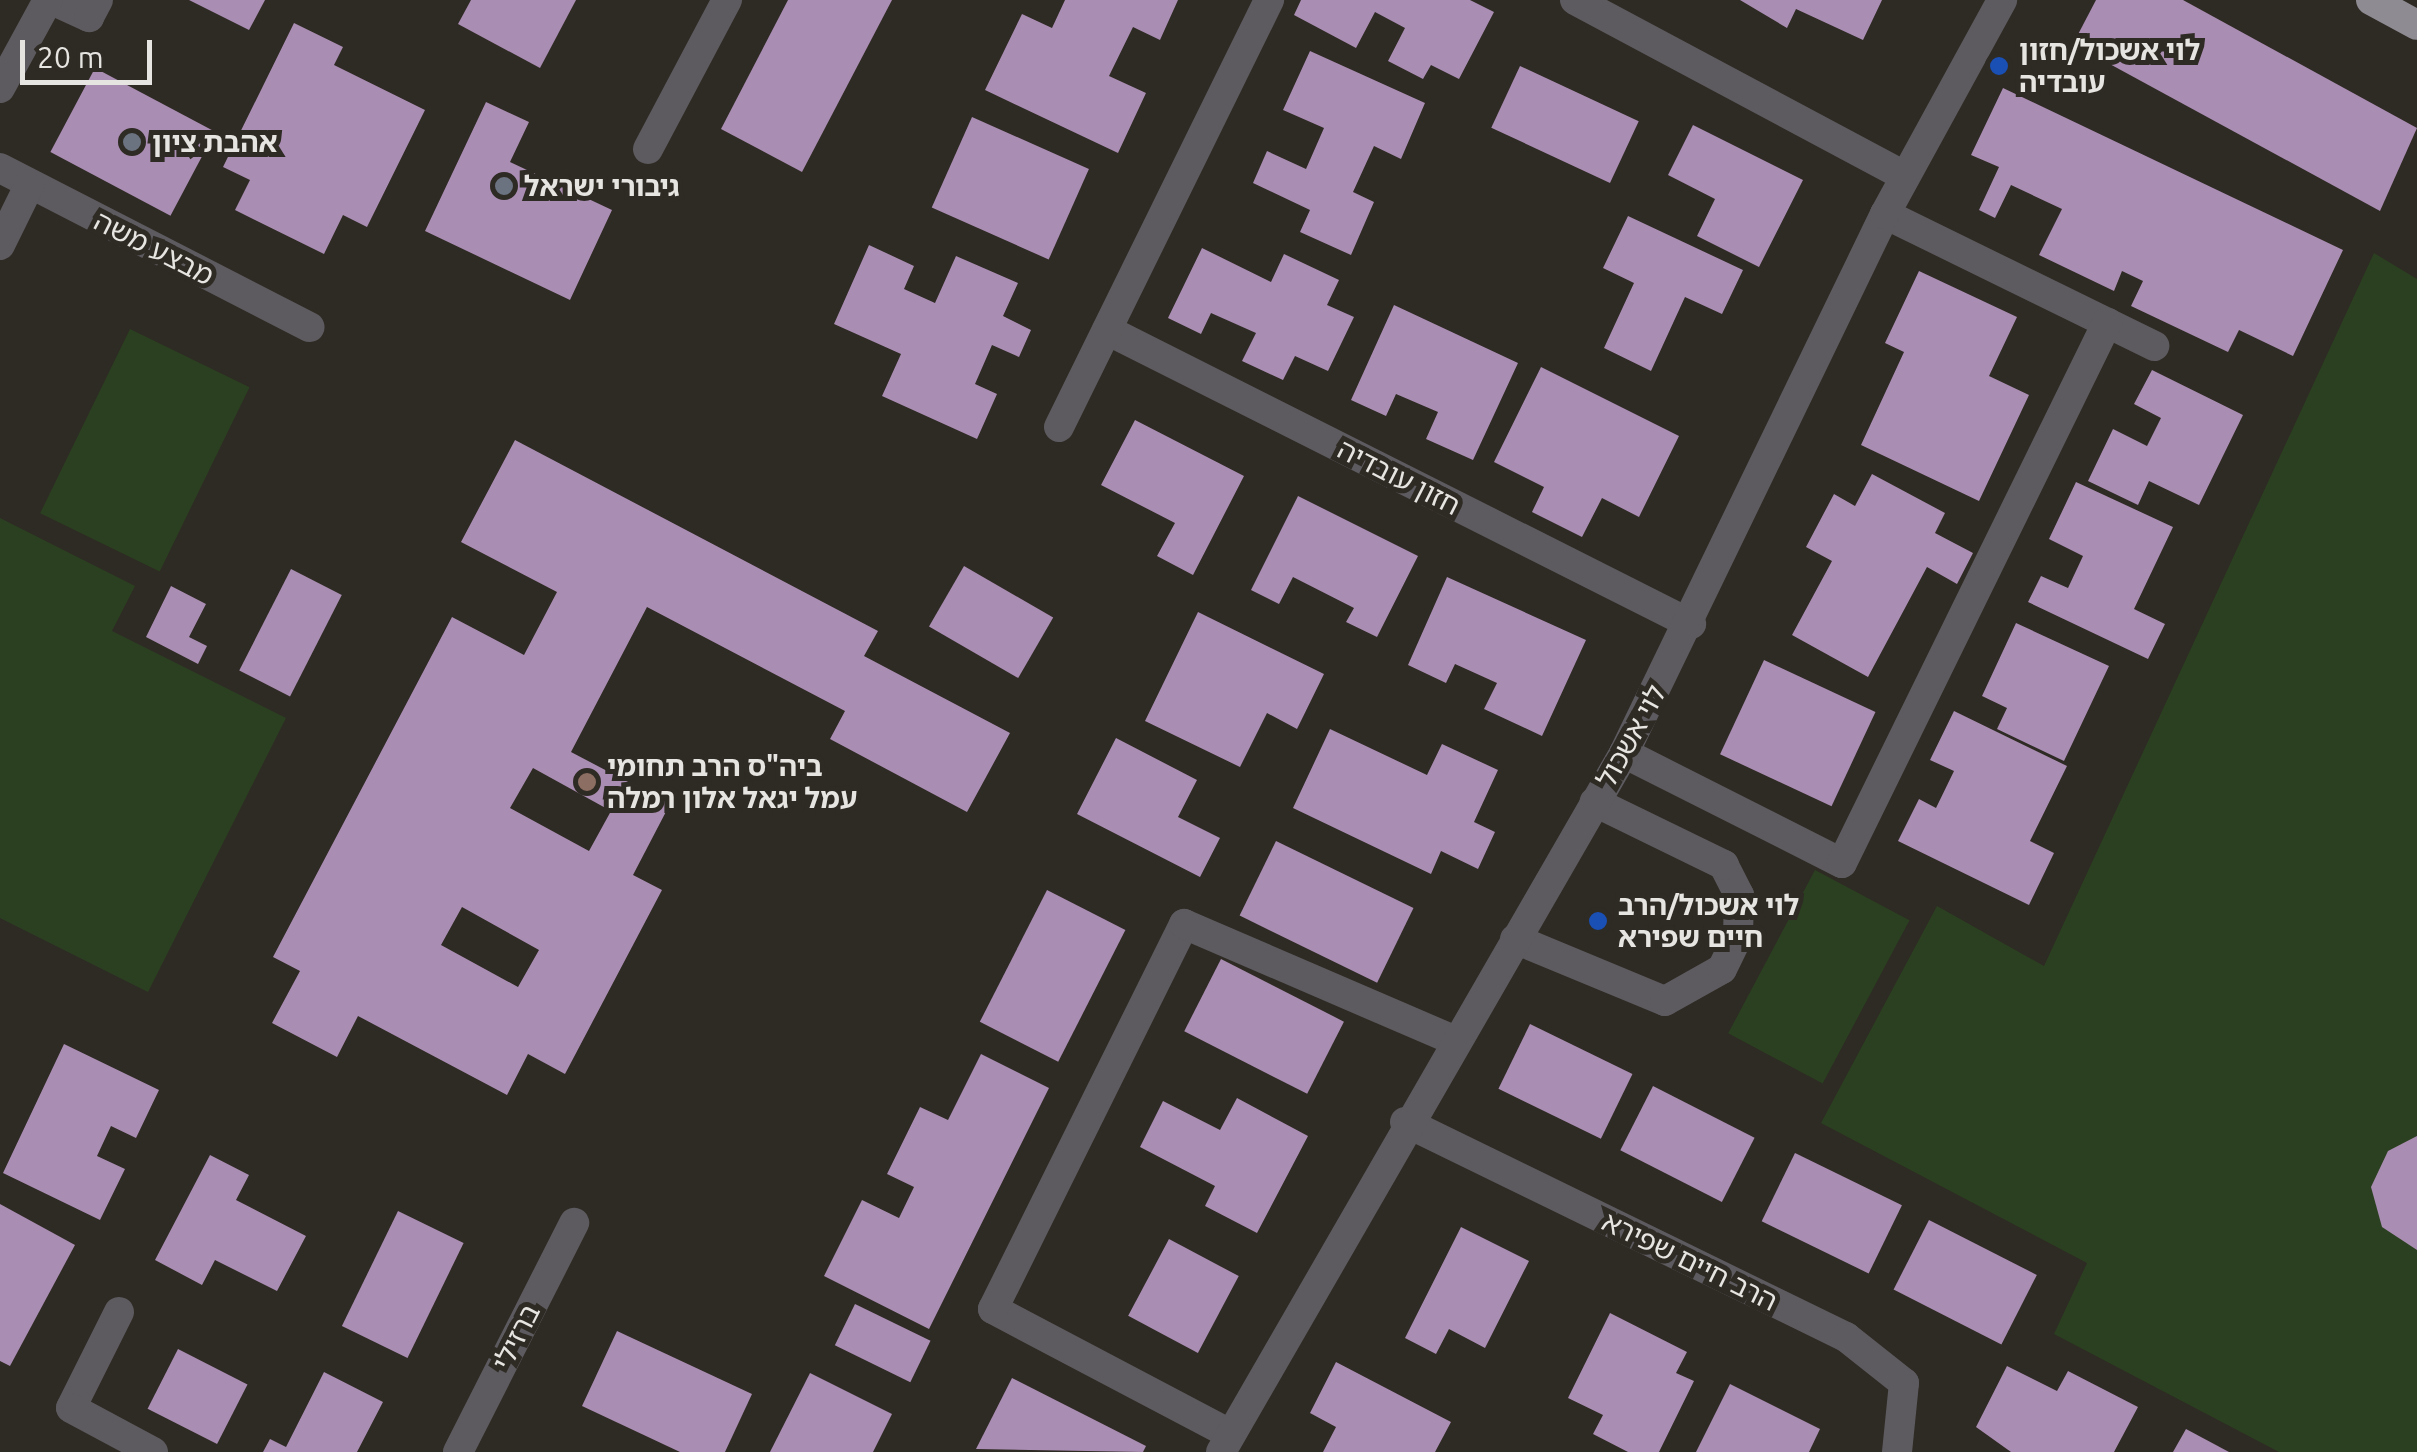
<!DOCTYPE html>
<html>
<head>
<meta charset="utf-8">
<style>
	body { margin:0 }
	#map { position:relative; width:2417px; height:1452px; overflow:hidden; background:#2e2a24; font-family:Ubuntu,"Noto Sans Hebrew",sans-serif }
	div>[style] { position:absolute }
	.green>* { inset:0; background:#2b4020; transform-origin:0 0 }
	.building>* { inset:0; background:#aa8db2; transform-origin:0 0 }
	.minor>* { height:30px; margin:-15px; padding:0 15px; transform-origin:15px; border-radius:15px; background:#5d5b5f }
	.major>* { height:30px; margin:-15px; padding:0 15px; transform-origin:15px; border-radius:15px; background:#8e8b92 }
	.dots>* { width:28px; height:28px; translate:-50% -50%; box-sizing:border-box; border:5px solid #2e2a24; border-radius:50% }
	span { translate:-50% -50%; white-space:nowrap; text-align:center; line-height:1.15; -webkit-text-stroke:10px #2e2a24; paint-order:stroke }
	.poi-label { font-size:28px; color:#e7e5e1; font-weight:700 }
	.left { translate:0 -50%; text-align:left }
	.street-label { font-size:28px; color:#e7e5e1 }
	.scale { position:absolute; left:20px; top:40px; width:132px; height:45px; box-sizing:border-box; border:5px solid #e7e5e1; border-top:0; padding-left:12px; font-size:30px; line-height:35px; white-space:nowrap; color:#e7e5e1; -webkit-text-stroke:8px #2e2a24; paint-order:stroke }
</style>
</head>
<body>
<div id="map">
	<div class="green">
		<i style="clip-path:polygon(2374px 253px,2417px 279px,2417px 1452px,2279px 1452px,2054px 1334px,2087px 1263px,1821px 1123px,1937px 906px,2044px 966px)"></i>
		<i style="left:130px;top:329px;width:133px;height:205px;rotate:26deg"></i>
		<i style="clip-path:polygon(0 518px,135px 586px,112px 631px,286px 718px,148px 992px,0 918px)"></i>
		<i style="left:1815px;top:870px;width:107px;height:185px;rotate:28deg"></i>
	</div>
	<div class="building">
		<i style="clip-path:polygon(189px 0,265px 0,249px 30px)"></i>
		<i style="clip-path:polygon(471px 0,576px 0,540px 68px,458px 24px)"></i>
		<i style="clip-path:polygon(788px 0,892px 0,802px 172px,721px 129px)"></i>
		<i style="clip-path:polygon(1065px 0,1178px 0,1160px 40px,1133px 27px,1109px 76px,1146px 93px,1118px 153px,985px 90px,1022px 14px,1052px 28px)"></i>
		<i style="clip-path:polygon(1301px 0,1470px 0,1494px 12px,1459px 79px,1431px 65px,1423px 79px,1388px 61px,1405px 28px,1375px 12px,1356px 48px,1294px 15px)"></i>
		<i style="clip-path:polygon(1740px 0,1882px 0,1863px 40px,1796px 9px,1787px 28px)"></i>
		<i style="clip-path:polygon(2096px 0,2183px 0,2417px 128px,2380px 211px,2073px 44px)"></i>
		<i style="clip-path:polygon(294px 23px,343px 47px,334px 65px,425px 110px,367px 227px,343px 215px,324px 254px,235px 210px,250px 180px,223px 167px)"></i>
		<i style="clip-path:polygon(1310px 51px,1425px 103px,1401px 159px,1374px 146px,1353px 192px,1374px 202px,1351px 255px,1300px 232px,1310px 210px,1253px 183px,1267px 151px,1306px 169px,1324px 128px,1283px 110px)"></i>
		<i style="left:1520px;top:66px;width:131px;height:68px;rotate:25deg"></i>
		<i style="left:95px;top:68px;width:136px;height:95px;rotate:28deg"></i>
		<i style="clip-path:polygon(2003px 88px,2343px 250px,2293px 356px,2239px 330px,2228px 352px,2131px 306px,2143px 281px,2122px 271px,2114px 291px,2039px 255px,2062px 209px,2011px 185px,1995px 218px,1979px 210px,1999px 167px,1971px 155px)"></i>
		<i style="clip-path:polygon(486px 102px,529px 122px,510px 162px,612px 210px,570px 300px,425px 231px)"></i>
		<i style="left:972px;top:117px;width:128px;height:99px;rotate:24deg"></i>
		<i style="clip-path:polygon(1693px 125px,1803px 180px,1759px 267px,1697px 236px,1715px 199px,1668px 175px)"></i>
		<i style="clip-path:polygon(1628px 216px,1743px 270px,1722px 314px,1685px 297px,1651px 371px,1604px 348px,1634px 283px,1603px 268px)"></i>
		<i style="clip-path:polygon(869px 245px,914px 266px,904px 289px,935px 303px,956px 256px,1018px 283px,1003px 316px,1031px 330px,1019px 357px,992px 345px,975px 384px,997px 394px,977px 439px,882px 396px,901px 354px,834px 324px)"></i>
		<i style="clip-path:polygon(1202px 248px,1271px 282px,1284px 254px,1339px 280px,1327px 305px,1354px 317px,1328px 371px,1295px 356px,1283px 380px,1242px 361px,1256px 333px,1211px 313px,1201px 334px,1168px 318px)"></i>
		<i style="clip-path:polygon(1919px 271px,2017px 317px,1989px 376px,2029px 395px,1979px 501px,1861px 445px,1904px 352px,1885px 343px)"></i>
		<i style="clip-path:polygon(1394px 305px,1518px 363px,1473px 460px,1426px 439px,1438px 412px,1396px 394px,1386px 416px,1351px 400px)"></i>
		<i style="clip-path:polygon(1541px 367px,1679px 436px,1639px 517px,1602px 498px,1582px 537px,1532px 512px,1544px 487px,1494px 462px)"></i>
		<i style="clip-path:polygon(2152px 370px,2243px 415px,2199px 505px,2149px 481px,2138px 505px,2088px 481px,2113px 429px,2147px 446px,2161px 418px,2134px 404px)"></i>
		<i style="clip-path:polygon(1135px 420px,1244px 476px,1193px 575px,1157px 556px,1175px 523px,1101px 485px)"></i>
		<i style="clip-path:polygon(evenodd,515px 440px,878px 631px,864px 656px,1010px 733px,967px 812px,830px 739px,845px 711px,647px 607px,571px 752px,670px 804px,633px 875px,662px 890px,565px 1074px,528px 1054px,507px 1095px,358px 1016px,337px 1057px,272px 1023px,300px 971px,273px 957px,452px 617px,524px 655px,557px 592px,461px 542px,515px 440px,533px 768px,611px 811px,589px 851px,510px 808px,533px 768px,515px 440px,462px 907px,539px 950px,518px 987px,441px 945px,462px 907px)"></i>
		<i style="clip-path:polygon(1872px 474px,1945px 513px,1935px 533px,1973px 553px,1957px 584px,1927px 567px,1868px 677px,1792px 635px,1832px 561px,1806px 547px,1834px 494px,1855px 506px)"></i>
		<i style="clip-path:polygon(2076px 482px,2173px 527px,2134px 609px,2165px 624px,2148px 659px,2028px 602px,2041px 576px,2068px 588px,2083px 556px,2049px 539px)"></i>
		<i style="clip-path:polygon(1298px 496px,1418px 556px,1377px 637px,1346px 622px,1354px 608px,1293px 577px,1279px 604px,1251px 590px)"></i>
		<i style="left:964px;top:566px;width:103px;height:70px;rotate:30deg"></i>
		<i style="left:291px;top:569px;width:57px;height:114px;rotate:27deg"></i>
		<i style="clip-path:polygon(1447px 577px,1586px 640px,1542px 736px,1484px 709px,1497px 683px,1455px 664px,1446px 683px,1408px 665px)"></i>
		<i style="clip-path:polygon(171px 586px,206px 604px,189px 637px,207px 646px,198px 664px,146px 637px)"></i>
		<i style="clip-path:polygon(1198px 612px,1324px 674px,1297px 729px,1267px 713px,1240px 767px,1145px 721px)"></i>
		<i style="clip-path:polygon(2016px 623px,2109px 666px,2064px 761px,1997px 729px,2007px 708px,1982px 696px)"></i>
		<i style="left:1764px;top:660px;width:123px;height:104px;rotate:25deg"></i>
		<i style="clip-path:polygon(1954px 711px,2067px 766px,2030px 841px,2054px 853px,2029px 905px,1898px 841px,1919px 799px,1936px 808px,1954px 771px,1930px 760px)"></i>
		<i style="clip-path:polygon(1330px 729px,1427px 775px,1442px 744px,1498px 770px,1474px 822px,1495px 832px,1478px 869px,1441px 851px,1431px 874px,1293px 808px)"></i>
		<i style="clip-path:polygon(1116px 738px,1197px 780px,1178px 817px,1220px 838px,1200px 877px,1077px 814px)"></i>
		<i style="left:1276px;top:841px;width:153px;height:83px;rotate:26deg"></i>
		<i style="left:1047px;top:890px;width:88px;height:148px;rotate:27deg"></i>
		<i style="left:1221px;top:959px;width:138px;height:81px;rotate:27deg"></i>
		<i style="left:1530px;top:1024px;width:114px;height:72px;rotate:26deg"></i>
		<i style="clip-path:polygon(64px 1044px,159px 1090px,136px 1138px,111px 1126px,97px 1156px,125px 1169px,100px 1220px,3px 1173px)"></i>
		<i style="clip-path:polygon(981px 1054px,1049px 1088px,929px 1329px,824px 1276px,862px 1200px,899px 1218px,914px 1187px,887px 1174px,920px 1107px,948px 1120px)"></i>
		<i style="left:1653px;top:1086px;width:114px;height:72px;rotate:27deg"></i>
		<i style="clip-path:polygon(1237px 1098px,1308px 1136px,1257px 1233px,1205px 1206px,1215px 1186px,1140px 1147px,1163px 1101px,1220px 1130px)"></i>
		<i style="clip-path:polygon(2417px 1136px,2417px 1250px,2382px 1227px,2371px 1187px,2388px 1151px)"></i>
		<i style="left:1795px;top:1153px;width:119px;height:76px;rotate:26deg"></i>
		<i style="clip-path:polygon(210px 1155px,249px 1175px,236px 1200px,306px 1236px,277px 1291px,215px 1260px,202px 1285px,155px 1260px)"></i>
		<i style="clip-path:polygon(0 1204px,75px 1245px,10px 1366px,0 1361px)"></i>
		<i style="left:398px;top:1211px;width:73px;height:128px;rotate:26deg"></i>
		<i style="left:1929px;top:1220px;width:121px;height:78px;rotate:27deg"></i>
		<i style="clip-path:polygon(1461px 1227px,1529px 1261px,1485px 1348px,1449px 1329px,1436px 1354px,1405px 1338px)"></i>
		<i style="left:1169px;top:1239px;width:79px;height:87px;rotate:28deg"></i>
		<i style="left:855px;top:1304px;width:84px;height:46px;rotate:26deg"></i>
		<i style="clip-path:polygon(1610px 1313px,1687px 1352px,1676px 1373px,1694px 1381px,1659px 1452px,1628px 1452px,1593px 1434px,1603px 1415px,1568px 1398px)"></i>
		<i style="clip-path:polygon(617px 1331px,752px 1394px,725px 1452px,680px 1452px,582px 1406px)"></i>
		<i style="left:178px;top:1349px;width:78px;height:67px;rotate:27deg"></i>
		<i style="clip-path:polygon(1336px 1362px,1451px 1422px,1435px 1452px,1323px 1452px,1336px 1427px,1310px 1413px)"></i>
		<i style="clip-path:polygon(2007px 1366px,2057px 1391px,2068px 1371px,2138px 1407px,2114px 1452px,2011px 1452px,1976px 1427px)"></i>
		<i style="clip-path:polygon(324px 1372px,383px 1402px,357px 1452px,263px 1452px,270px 1439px,286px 1447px)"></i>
		<i style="clip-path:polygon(810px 1373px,892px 1414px,873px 1452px,770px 1452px)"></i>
		<i style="clip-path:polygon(1012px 1378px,1146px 1446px,1143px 1452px,976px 1449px)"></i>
		<i style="clip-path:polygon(1730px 1384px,1820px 1429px,1809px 1452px,1696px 1452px)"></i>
		<i style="clip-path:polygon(2186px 1429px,2229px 1452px,2173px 1452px)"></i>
	</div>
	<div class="minor">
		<i style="left:52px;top:0;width:41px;rotate:24.7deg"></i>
		<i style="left:89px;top:17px;width:19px;rotate:-62deg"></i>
		<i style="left:1575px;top:0;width:374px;rotate:28.1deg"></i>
		<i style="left:0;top:88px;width:100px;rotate:-61.4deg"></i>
		<i style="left:648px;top:149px;width:169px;rotate:-62.1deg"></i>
		<i style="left:0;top:168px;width:348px;rotate:27.2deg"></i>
		<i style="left:1885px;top:214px;width:300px;rotate:26.1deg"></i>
		<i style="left:0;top:245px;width:68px;rotate:-63.8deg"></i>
		<i style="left:1107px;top:330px;width:654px;rotate:26.72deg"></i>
		<i style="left:1059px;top:427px;width:476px;rotate:-63.8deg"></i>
		<i style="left:1624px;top:753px;width:244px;rotate:26.8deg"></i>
		<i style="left:1842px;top:863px;width:602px;rotate:-63.86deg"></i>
		<i style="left:1515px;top:939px;width:162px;rotate:22.5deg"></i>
		<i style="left:1665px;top:1001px;width:65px;rotate:-29.3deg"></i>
		<i style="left:1722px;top:969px;width:37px;rotate:-64deg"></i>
		<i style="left:1738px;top:936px;width:41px;rotate:-88.6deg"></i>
		<i style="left:1739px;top:895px;width:34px;rotate:-117deg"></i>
		<i style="left:1724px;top:865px;width:144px;rotate:-154deg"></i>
		<i style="left:1405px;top:1122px;width:491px;rotate:26deg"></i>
		<i style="left:1846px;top:1337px;width:74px;rotate:38.4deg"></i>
		<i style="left:1904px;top:1383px;width:69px;rotate:95.8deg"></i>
		<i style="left:119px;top:1312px;width:107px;rotate:116.6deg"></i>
		<i style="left:71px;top:1408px;width:93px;rotate:28.2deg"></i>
		<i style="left:1230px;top:1434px;width:268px;rotate:-152.2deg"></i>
		<i style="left:993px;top:1309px;width:430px;rotate:-63.6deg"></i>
		<i style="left:1184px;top:924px;width:296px;rotate:23.3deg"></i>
		<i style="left:458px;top:1452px;width:257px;rotate:-63.1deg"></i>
		<i style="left:1221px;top:1452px;width:807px;rotate:-60.03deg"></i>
		<i style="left:1624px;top:753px;width:599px;rotate:-64.16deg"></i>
		<i style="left:1885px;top:214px;width:244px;rotate:-61.3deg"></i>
	</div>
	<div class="major">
		<i style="left:2371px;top:0;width:52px;rotate:28.5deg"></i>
	</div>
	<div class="dots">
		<i style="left:1999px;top:66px;background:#1a4fb4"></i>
		<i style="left:132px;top:142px;background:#6b7280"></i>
		<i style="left:504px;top:186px;background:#6b7280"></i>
		<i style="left:587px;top:782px;background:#8d6e63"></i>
		<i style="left:1598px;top:921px;background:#1a4fb4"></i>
	</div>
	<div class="poi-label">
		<span class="left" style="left:2019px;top:66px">לוי אשכול/חזון<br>עובדיה</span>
		<span class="left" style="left:152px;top:142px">אהבת ציון</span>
		<span class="left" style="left:524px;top:186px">גיבורי ישראל</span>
		<span class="left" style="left:607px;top:782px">ביה"ס הרב תחומי<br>עמל יגאל אלון רמלה</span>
		<span class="left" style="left:1618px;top:921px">לוי אשכול/הרב<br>חיים שפירא</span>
	</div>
	<div class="street-label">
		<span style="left:154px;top:248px;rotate:27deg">מבצע משה</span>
		<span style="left:1399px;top:477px;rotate:27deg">חזון עובדיה</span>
		<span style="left:1631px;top:736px;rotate:-61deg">לוי אשכול</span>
		<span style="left:1690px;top:1261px;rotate:26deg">הרב חיים שפירא</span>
		<span style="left:516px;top:1337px;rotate:-63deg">ברזילי</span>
	</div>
	<div class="scale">20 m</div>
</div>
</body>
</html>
